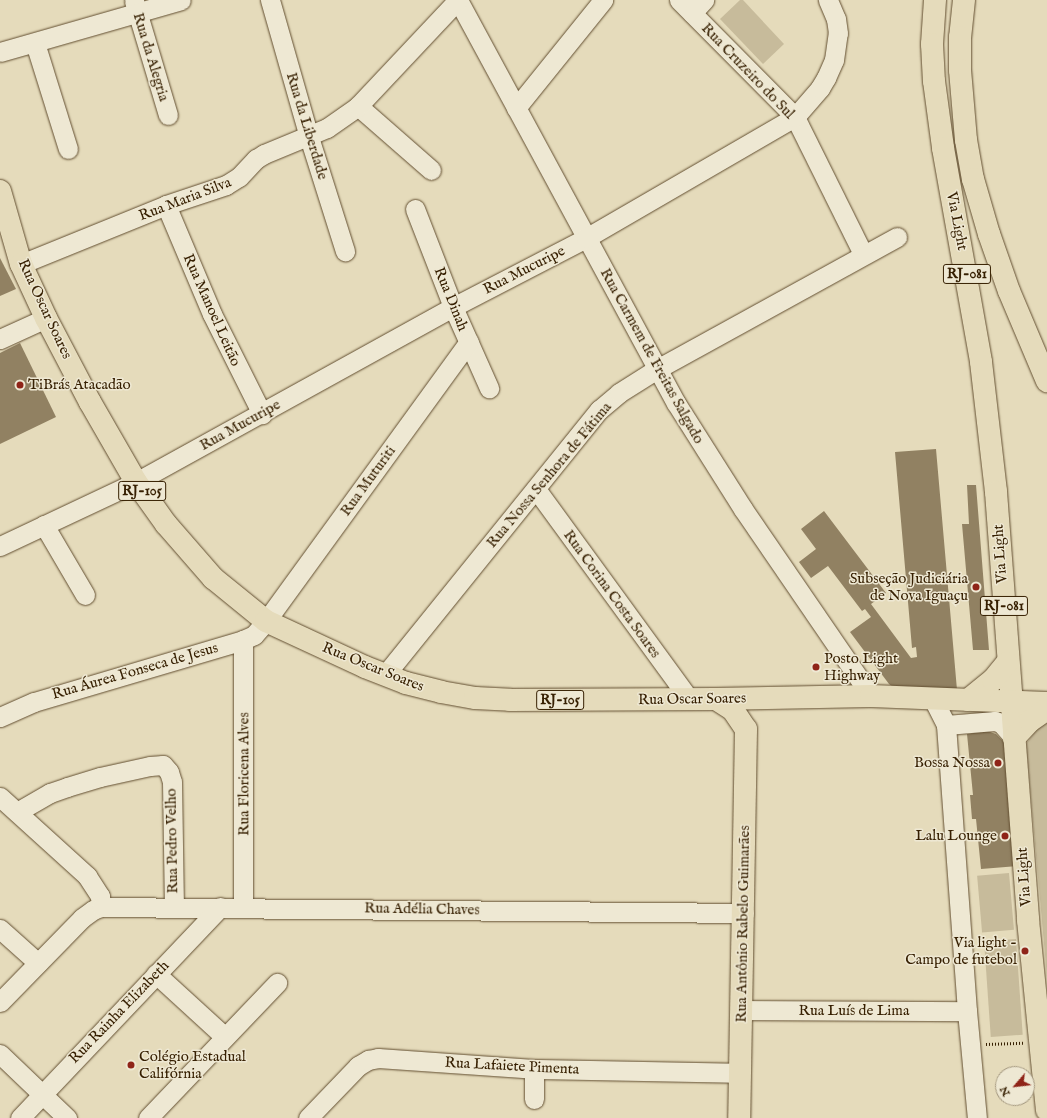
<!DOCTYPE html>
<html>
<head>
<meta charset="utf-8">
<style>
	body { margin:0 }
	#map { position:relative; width:1047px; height:1118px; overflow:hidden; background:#e5dbbb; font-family:"IM FELL English",serif }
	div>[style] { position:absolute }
	.green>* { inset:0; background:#c7bb9b; transform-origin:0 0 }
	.building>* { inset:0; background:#918162 }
	.path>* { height:2.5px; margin-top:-1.25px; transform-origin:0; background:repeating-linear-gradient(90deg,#361f01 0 1px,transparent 0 3px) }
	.roads { filter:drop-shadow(0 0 1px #624e30) drop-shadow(0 0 1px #624e30) }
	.minor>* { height:19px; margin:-9.5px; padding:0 9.5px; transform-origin:9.5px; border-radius:9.5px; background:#eee8d3 }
	.major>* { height:22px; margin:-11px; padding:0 11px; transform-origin:11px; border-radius:11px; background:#e5dbbb }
	.dots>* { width:11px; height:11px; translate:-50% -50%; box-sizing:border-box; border:2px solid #eee8d3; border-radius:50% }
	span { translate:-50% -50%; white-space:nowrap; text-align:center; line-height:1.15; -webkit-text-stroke:3px #eee8d3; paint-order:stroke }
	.shield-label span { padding:1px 3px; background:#eee8d3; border:1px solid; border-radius:3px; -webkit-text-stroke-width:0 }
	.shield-label { font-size:14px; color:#361f01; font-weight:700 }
	.street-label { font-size:15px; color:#361f01 }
	.poi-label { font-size:15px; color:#361f01 }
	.left { translate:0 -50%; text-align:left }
	.right { translate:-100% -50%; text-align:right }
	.north { position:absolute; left:995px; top:1066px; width:40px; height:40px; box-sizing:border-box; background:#eee8d3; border:1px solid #a4987f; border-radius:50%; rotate:242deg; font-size:11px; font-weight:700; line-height:16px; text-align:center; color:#361f01 }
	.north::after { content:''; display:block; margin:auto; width:14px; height:18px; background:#8f2418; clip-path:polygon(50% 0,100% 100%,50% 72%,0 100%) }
</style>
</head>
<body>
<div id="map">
	<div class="green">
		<i style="clip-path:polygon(740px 0,743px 0,784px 44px,763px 64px,720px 19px)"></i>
		<i style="clip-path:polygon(1047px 721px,1047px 977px,1026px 744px,1041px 724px)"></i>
		<i style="left:1009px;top:873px;width:57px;height:32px;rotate:85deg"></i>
		<i style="left:1016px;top:939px;width:96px;height:32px;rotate:86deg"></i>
	</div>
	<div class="building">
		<i style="clip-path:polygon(0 258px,16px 289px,0 296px)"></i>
		<i style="clip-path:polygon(20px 343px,56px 417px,0 444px,0 353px)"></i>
		<i style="clip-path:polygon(936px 449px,953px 644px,957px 690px,893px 687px,889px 684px,850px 632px,871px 617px,865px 609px,862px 611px,828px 566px,811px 578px,799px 562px,816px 549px,801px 529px,824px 511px,886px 593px,871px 604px,911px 658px,917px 657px,916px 647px,912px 648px,895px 452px)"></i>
		<i style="clip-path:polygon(967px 485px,976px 485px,989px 650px,973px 650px,962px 524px,969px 524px)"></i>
		<i style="clip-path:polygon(987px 731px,996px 734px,1004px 742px,1018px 866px,981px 869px,976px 819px,972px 819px,970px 795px,973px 795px,967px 734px)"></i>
	</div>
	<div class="path">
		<i style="left:986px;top:1044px;width:37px;rotate:-2deg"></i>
	</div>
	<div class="roads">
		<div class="minor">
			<i style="left:270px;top:0;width:142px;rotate:74.1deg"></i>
			<i style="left:309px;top:137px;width:120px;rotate:72.5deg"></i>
			<i style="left:458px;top:0;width:458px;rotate:61.6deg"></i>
			<i style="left:676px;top:403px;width:125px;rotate:57.7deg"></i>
			<i style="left:743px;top:509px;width:227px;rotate:55.6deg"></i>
			<i style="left:679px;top:0;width:165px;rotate:45.2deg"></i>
			<i style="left:795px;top:117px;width:153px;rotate:63.6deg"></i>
			<i style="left:134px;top:1px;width:119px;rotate:73.4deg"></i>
			<i style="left:692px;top:13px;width:18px;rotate:-47deg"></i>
			<i style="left:35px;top:43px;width:111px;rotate:72.7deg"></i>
			<i style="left:0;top:52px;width:188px;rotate:-16deg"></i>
			<i style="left:358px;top:106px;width:97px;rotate:41.2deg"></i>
			<i style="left:516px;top:108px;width:139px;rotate:-51.1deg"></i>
			<i style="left:166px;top:205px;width:118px;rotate:67.1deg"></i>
			<i style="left:212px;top:314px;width:112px;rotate:63.4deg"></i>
			<i style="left:415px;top:209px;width:105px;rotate:68.8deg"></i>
			<i style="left:453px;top:307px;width:89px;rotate:66deg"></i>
			<i style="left:21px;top:264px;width:157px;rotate:-22.1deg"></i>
			<i style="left:166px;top:205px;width:63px;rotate:-18.4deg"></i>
			<i style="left:226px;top:185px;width:15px;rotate:-32deg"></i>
			<i style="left:239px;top:177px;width:25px;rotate:-47deg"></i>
			<i style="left:256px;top:159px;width:9px;rotate:-32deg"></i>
			<i style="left:264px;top:154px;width:68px;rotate:-22.4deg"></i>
			<i style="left:327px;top:128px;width:38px;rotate:-35deg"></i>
			<i style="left:358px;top:106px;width:146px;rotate:-46.7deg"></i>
			<i style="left:0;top:339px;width:51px;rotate:-24.5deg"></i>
			<i style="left:536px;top:489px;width:260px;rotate:53.9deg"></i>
			<i style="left:44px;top:525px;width:81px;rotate:59.6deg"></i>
			<i style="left:0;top:546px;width:150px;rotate:-25.2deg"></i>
			<i style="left:136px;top:482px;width:362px;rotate:-28.9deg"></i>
			<i style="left:453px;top:307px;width:150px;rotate:-27.4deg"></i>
			<i style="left:586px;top:238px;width:241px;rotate:-30.1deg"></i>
			<i style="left:795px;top:117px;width:38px;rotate:-49deg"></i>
			<i style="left:820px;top:88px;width:12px;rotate:-59deg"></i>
			<i style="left:826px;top:78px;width:20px;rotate:-66deg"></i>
			<i style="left:834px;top:60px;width:27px;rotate:-82deg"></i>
			<i style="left:838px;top:33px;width:14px;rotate:-98deg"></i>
			<i style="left:836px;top:19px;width:21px;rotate:-113deg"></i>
			<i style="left:385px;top:675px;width:341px;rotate:-51.1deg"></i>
			<i style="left:599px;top:410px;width:26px;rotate:-40deg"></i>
			<i style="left:619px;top:393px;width:45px;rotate:-32.3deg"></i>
			<i style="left:657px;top:369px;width:274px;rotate:-28.8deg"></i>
			<i style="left:933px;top:699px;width:29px;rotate:63deg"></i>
			<i style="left:946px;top:725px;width:287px;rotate:85.8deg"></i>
			<i style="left:967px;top:1011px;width:107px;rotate:84.7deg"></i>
			<i style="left:0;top:717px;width:37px;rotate:-24deg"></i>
			<i style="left:34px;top:702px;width:218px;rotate:-16.5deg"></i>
			<i style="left:243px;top:640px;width:12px;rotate:-24deg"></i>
			<i style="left:254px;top:635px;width:18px;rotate:-49deg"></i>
			<i style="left:266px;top:621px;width:345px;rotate:-54deg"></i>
			<i style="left:946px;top:725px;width:49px;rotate:-4.7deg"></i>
			<i style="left:995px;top:721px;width:6px;rotate:18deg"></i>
			<i style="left:1001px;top:723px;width:20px;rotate:49deg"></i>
			<i style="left:0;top:797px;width:118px;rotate:42.2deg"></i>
			<i style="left:87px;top:876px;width:24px;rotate:57deg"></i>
			<i style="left:100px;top:896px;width:11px;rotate:85deg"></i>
			<i style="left:17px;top:812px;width:38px;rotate:-30deg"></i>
			<i style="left:50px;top:793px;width:18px;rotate:-19deg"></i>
			<i style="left:67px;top:787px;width:34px;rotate:-17deg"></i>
			<i style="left:100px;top:777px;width:51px;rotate:-12.4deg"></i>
			<i style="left:150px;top:766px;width:13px;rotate:-4deg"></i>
			<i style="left:163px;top:765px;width:9px;rotate:49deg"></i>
			<i style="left:169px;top:772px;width:10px;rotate:73deg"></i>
			<i style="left:172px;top:782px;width:125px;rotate:89.1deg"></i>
			<i style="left:243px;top:907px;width:267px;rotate:-90deg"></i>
			<i style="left:0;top:929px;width:51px;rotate:41.8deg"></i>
			<i style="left:156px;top:974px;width:93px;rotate:42.4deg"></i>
			<i style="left:0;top:1002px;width:117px;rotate:-45.7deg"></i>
			<i style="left:82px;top:918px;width:14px;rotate:-36deg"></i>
			<i style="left:93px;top:910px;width:9px;rotate:-21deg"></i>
			<i style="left:101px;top:907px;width:643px;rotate:0.53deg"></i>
			<i style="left:742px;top:1010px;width:225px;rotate:0.3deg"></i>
			<i style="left:0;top:1054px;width:93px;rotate:43.7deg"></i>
			<i style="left:534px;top:1099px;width:30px;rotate:-90deg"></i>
			<i style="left:20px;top:1118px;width:291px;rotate:-46.5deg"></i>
			<i style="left:148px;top:1118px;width:187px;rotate:-46.3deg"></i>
			<i style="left:308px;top:1118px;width:72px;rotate:-46.1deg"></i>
			<i style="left:358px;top:1066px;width:12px;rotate:-31deg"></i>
			<i style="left:368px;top:1060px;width:10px;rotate:-11deg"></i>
			<i style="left:378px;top:1058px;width:156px;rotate:4deg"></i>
			<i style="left:534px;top:1069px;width:205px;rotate:1.1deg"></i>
		</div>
		<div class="major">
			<i style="left:935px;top:0;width:44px;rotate:93.9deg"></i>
			<i style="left:932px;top:44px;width:37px;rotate:87deg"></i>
			<i style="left:934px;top:81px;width:68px;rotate:82.3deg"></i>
			<i style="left:943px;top:148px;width:217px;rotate:79.9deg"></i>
			<i style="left:981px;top:362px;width:131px;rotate:83.4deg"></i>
			<i style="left:996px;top:492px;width:429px;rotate:85.7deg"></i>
			<i style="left:1028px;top:920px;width:191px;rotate:84.3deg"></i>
			<i style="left:964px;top:0;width:37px;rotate:96deg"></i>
			<i style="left:960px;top:37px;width:33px;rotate:90deg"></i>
			<i style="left:960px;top:70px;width:70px;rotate:85.1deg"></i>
			<i style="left:966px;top:140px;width:40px;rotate:80deg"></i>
			<i style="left:973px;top:179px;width:57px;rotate:73.8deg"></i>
			<i style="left:989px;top:234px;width:60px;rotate:70.7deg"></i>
			<i style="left:1009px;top:291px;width:98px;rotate:67.1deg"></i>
			<i style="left:0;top:191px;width:76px;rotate:74deg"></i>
			<i style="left:21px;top:264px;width:60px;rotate:65.2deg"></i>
			<i style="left:46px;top:318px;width:95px;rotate:62.4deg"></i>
			<i style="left:90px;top:402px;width:92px;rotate:60.1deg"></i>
			<i style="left:136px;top:482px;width:52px;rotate:54.5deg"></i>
			<i style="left:166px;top:524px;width:72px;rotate:49deg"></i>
			<i style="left:213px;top:578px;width:68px;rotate:39.1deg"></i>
			<i style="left:266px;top:621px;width:109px;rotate:24.9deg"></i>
			<i style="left:365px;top:667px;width:44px;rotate:21.3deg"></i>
			<i style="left:406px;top:683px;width:36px;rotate:14deg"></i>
			<i style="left:441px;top:692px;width:35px;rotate:10deg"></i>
			<i style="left:475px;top:698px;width:35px;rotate:3deg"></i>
			<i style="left:510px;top:700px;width:206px;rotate:-0.3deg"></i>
			<i style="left:716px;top:699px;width:155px;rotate:-1.1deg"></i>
			<i style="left:871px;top:696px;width:176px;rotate:2.3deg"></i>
			<i style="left:716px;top:699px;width:20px;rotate:33deg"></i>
			<i style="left:733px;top:710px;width:23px;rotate:56deg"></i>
			<i style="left:746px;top:729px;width:389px;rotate:91deg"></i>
			<i style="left:968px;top:700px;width:32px;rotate:-39deg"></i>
			<i style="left:993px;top:680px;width:22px;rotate:-51deg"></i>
			<i style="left:1014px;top:738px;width:23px;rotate:-47deg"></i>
			<i style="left:1030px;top:721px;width:21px;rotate:-35deg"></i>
		</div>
	</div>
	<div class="dots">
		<i style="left:20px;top:385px;background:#8f2418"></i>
		<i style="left:976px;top:587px;background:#8f2418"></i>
		<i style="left:816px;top:667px;background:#8f2418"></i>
		<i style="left:998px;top:763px;background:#8f2418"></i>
		<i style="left:1005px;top:836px;background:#8f2418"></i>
		<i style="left:1025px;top:951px;background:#8f2418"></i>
		<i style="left:131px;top:1065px;background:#8f2418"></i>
	</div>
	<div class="shield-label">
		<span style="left:967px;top:274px">RJ-081</span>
		<span style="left:142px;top:491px">RJ-105</span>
		<span style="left:1004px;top:606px">RJ-081</span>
		<span style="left:560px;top:700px">RJ-105</span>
	</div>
	<div class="street-label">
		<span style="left:151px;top:57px;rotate:73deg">Rua da Alegria</span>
		<span style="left:748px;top:71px;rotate:46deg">Rua Cruzeiro do Sul</span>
		<span style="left:307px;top:126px;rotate:73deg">Rua da Liberdade</span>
		<span style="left:185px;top:199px;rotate:-21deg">Rua Maria Silva</span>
		<span style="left:957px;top:221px;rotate:79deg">Via Light</span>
		<span style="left:524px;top:270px;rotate:-27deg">Rua Mucuripe</span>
		<span style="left:451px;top:299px;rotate:68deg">Rua Dinah</span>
		<span style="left:45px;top:309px;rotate:65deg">Rua Oscar Soares</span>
		<span style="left:212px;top:310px;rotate:66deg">Rua Manoel Leitão</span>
		<span style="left:652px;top:356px;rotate:61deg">Rua Carmem de Freitas Salgado</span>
		<span style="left:240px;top:425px;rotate:-29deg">Rua Mucuripe</span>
		<span style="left:549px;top:475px;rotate:-50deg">Rua Nossa Senhora de Fátima</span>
		<span style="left:368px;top:481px;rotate:-54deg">Rua Muturiti</span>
		<span style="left:1000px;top:554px;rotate:-94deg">Via Light</span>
		<span style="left:612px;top:594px;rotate:54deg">Rua Corina Costa Soares</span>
		<span style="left:373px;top:667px;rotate:22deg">Rua Oscar Soares</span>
		<span style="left:135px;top:671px;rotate:-16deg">Rua Áurea Fonseca de Jesus</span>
		<span style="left:692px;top:699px;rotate:-1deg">Rua Oscar Soares</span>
		<span style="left:244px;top:774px;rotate:-90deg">Rua Floricena Alves</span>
		<span style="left:172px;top:841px;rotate:-91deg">Rua Pedro Velho</span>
		<span style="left:1024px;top:877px;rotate:-94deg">Via Light</span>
		<span style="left:422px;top:909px;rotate:1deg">Rua Adélia Chaves</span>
		<span style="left:743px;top:924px;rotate:-89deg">Rua Antônio Rabelo Guimarães</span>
		<span style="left:854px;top:1011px">Rua Luís de Lima</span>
		<span style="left:119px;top:1012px;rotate:-46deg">Rua Rainha Elizabeth</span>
		<span style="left:512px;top:1066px;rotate:3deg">Rua Lafaiete Pimenta</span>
	</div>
	<div class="poi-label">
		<span class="left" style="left:28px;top:385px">TiBrás Atacadão</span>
		<span class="right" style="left:968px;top:587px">Subseção Judiciária<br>de Nova Iguaçu</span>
		<span class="left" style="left:824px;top:667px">Posto Light<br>Highway</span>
		<span class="right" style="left:990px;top:763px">Bossa Nossa</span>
		<span class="right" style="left:997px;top:836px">Lalu Lounge</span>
		<span class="right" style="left:1017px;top:951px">Via light -<br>Campo de futebol</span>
		<span class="left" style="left:139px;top:1065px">Colégio Estadual<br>Califórnia</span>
	</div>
	<div class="north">N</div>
</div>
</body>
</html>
